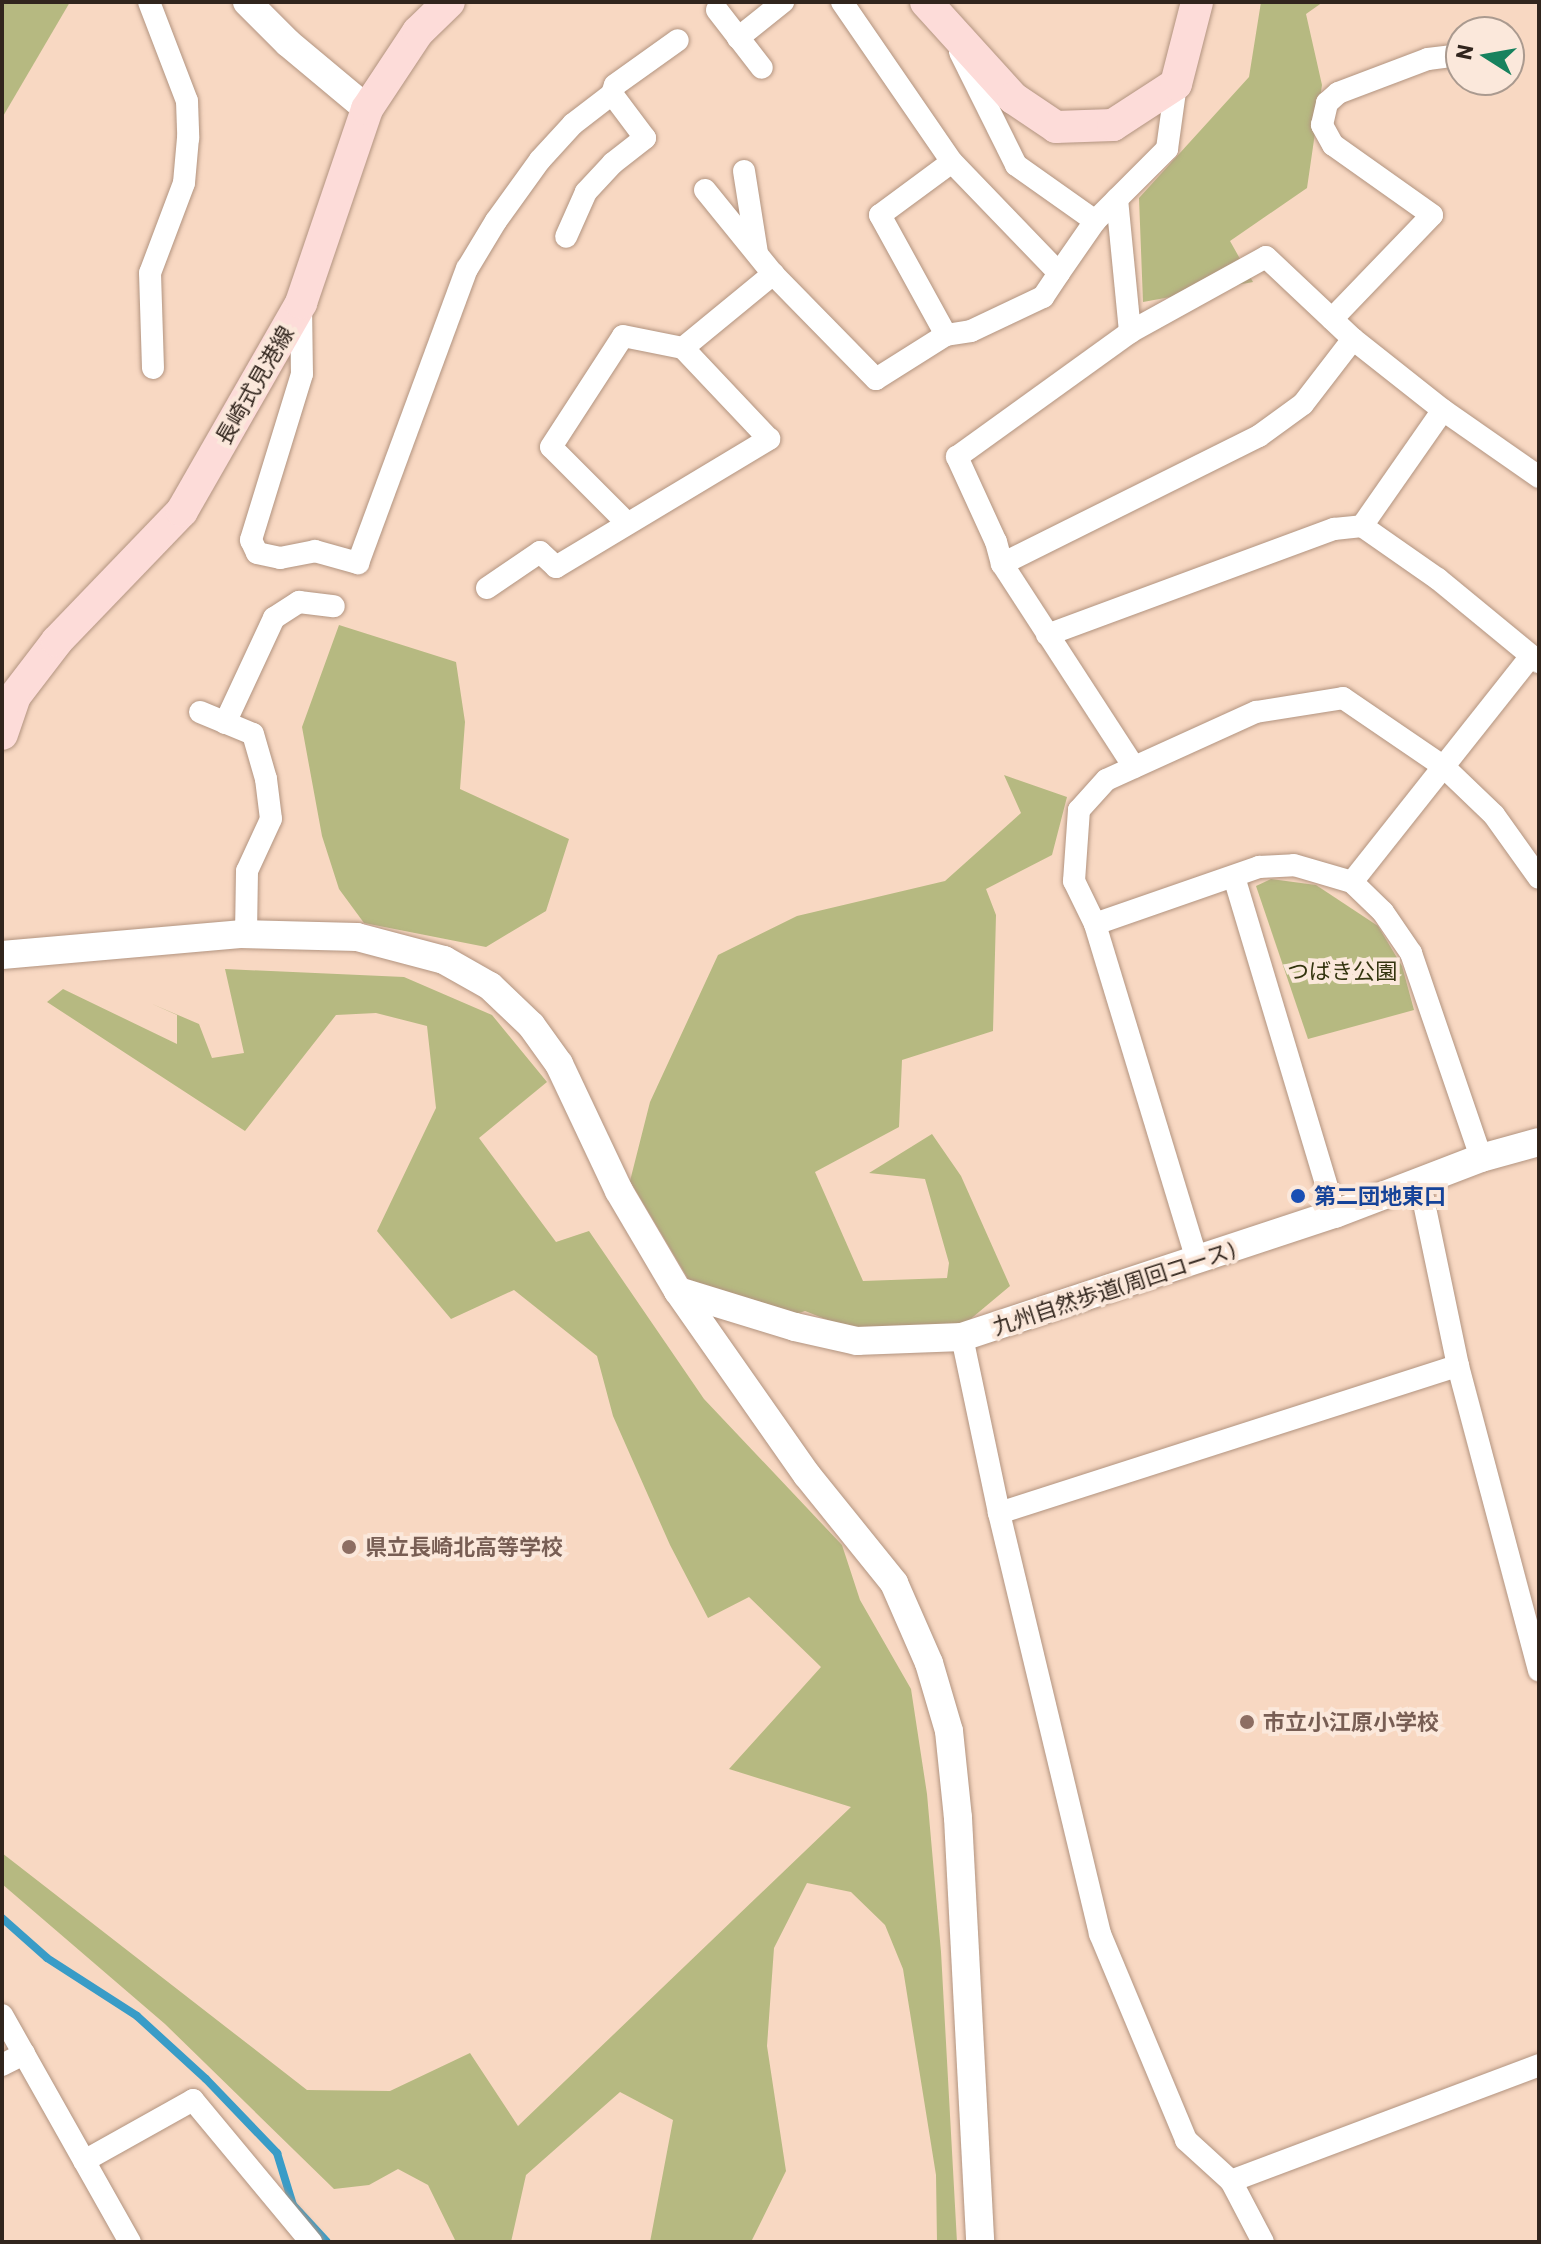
<!DOCTYPE html>
<html>
<head>
<meta charset="utf-8">
<style>
	body { margin:0 }
	#map { position:relative; width:1541px; height:2244px; overflow:hidden; background:#f8d8c2; font-family:Barlow,"Noto Sans JP",sans-serif }
	div>[style] { position:absolute }
	.green>* { inset:0; background:#b6b981 }
	.stream>* { height:8px; margin:-4px; padding:0 4px; transform-origin:4px; border-radius:4px; background:#399cc7 }
	.roads { filter:drop-shadow(0 0 2px #b29480) drop-shadow(0 0 2px #b29480) }
	.minor>* { height:22px; margin:-11px; padding:0 11px; transform-origin:11px; border-radius:11px; background:#fff }
	.tertiary>* { height:28px; margin:-14px; padding:0 14px; transform-origin:14px; border-radius:14px; background:#fff }
	.secondary>* { height:32px; margin:-16px; padding:0 16px; transform-origin:16px; border-radius:16px; background:#fddcd9 }
	.dots>* { width:22px; height:22px; translate:-50% -50%; box-sizing:border-box; border:4px solid #fbe8db; border-radius:50% }
	span { translate:-50% -50%; white-space:nowrap; text-align:center; line-height:1.15; -webkit-text-stroke:8px #fbe8db; paint-order:stroke }
	.street-label { font-size:22px; color:#31251d }
	.park-label { font-size:22px; color:#33340e }
	.transit-label { font-size:22px; color:#164399; font-weight:700 }
	.left { translate:0 -50%; text-align:left }
	.education-label { font-size:22px; color:#785e54; font-weight:700 }
	.frame { position:absolute; inset:0; border:4px solid #31251d; pointer-events:none }
	.north { position:absolute; left:1445px; top:16px; width:80px; height:80px; box-sizing:border-box; background:#fbe8db; border:2px solid #aa9a8f; border-radius:50%; rotate:281deg; font-size:22px; font-weight:700; line-height:32px; text-align:center; color:#31251d }
	.north::after { content:''; display:block; margin:auto; width:28px; height:36px; background:#17825e; clip-path:polygon(50% 0,100% 100%,50% 72%,0 100%) }
</style>
</head>
<body>
<div id="map">
	<div class="green">
		<i style="clip-path:polygon(2px 2px,70px 2px,2px 118px)"></i>
		<i style="clip-path:polygon(1261px 2px,1323px 2px,1306px 14px,1322px 85px,1307px 188px,1230px 241px,1253px 282px,1143px 302px,1139px 198px,1249px 77px)"></i>
		<i style="clip-path:polygon(339px 625px,456px 662px,465px 722px,460px 789px,569px 839px,546px 911px,486px 947px,364px 923px,339px 889px,322px 836px,302px 727px)"></i>
		<i style="clip-path:polygon(1004px 775px,1067px 797px,1052px 855px,986px 889px,996px 915px,993px 1031px,902px 1060px,899px 1127px,815px 1172px,863px 1281px,947px 1278px,949px 1263px,925px 1179px,869px 1173px,932px 1134px,961px 1176px,1010px 1286px,967px 1322px,868px 1336px,805px 1311px,770px 1323px,700px 1299px,630px 1181px,650px 1102px,718px 955px,797px 916px,945px 881px,1021px 813px)"></i>
		<i style="clip-path:polygon(1271px 879px,1316px 885px,1378px 926px,1402px 966px,1414px 1010px,1308px 1039px,1256px 886px)"></i>
		<i style="clip-path:polygon(225px 969px,404px 977px,492px 1015px,547px 1082px,479px 1138px,556px 1242px,589px 1231px,704px 1399px,842px 1545px,860px 1600px,911px 1689px,927px 1794px,941px 1952px,957px 2242px,937px 2242px,936px 2175px,903px 1969px,885px 1925px,851px 1892px,807px 1883px,774px 1948px,767px 2046px,786px 2171px,751px 2242px,650px 2242px,673px 2120px,620px 2092px,526px 2175px,511px 2242px,456px 2242px,428px 2185px,398px 2169px,369px 2185px,334px 2189px,165px 2024px,2px 1884px,2px 1853px,307px 2090px,390px 2091px,470px 2053px,518px 2126px,851px 1807px,729px 1769px,821px 1667px,749px 1597px,708px 1618px,670px 1545px,613px 1416px,597px 1356px,514px 1290px,451px 1319px,377px 1231px,436px 1108px,427px 1026px,376px 1013px,336px 1015px,245px 1131px,47px 1002px,63px 989px,177px 1044px,177px 1015px,150px 1003px,199px 1024px,212px 1058px,244px 1053px)"></i>
	</div>
	<div class="stream">
		<i style="left:2px;top:1918px;width:60px;rotate:41.6deg"></i>
		<i style="left:47px;top:1958px;width:107px;rotate:32.8deg"></i>
		<i style="left:137px;top:2016px;width:93px;rotate:42.4deg"></i>
		<i style="left:206px;top:2079px;width:103px;rotate:46.2deg"></i>
		<i style="left:277px;top:2153px;width:54px;rotate:72.9deg"></i>
		<i style="left:293px;top:2205px;width:50px;rotate:47.4deg"></i>
	</div>
	<div class="roads">
		<div class="minor">
			<i style="left:149px;top:2px;width:106px;rotate:69deg"></i>
			<i style="left:187px;top:101px;width:37px;rotate:88deg"></i>
			<i style="left:188px;top:138px;width:45px;rotate:95.1deg"></i>
			<i style="left:184px;top:183px;width:96px;rotate:110.7deg"></i>
			<i style="left:150px;top:273px;width:95px;rotate:88.2deg"></i>
			<i style="left:842px;top:2px;width:194px;rotate:55.5deg"></i>
			<i style="left:717px;top:10px;width:73px;rotate:52.2deg"></i>
			<i style="left:738px;top:38px;width:58px;rotate:-38.7deg"></i>
			<i style="left:960px;top:52px;width:126px;rotate:63.6deg"></i>
			<i style="left:1016px;top:165px;width:97px;rotate:35.3deg"></i>
			<i style="left:1095px;top:221px;width:102px;rotate:-45deg"></i>
			<i style="left:1167px;top:149px;width:66px;rotate:-82.1deg"></i>
			<i style="left:612px;top:94px;width:9px;rotate:-72deg"></i>
			<i style="left:615px;top:85px;width:77px;rotate:-35.5deg"></i>
			<i style="left:744px;top:171px;width:83px;rotate:81deg"></i>
			<i style="left:705px;top:190px;width:108px;rotate:51deg"></i>
			<i style="left:1117px;top:199px;width:134px;rotate:84.4deg"></i>
			<i style="left:301px;top:304px;width:70px;rotate:89.2deg"></i>
			<i style="left:302px;top:374px;width:174px;rotate:107.1deg"></i>
			<i style="left:251px;top:540px;width:14px;rotate:65deg"></i>
			<i style="left:257px;top:553px;width:24px;rotate:12deg"></i>
			<i style="left:280px;top:558px;width:36px;rotate:-11deg"></i>
			<i style="left:315px;top:551px;width:45px;rotate:15.6deg"></i>
			<i style="left:358px;top:563px;width:314px;rotate:-69.7deg"></i>
			<i style="left:467px;top:269px;width:56px;rotate:-58.9deg"></i>
			<i style="left:496px;top:221px;width:75px;rotate:-54.2deg"></i>
			<i style="left:540px;top:160px;width:49px;rotate:-47.5deg"></i>
			<i style="left:573px;top:124px;width:49px;rotate:-37.6deg"></i>
			<i style="left:612px;top:94px;width:55px;rotate:53.1deg"></i>
			<i style="left:645px;top:138px;width:41px;rotate:142deg"></i>
			<i style="left:613px;top:163px;width:40px;rotate:133deg"></i>
			<i style="left:586px;top:192px;width:49px;rotate:114deg"></i>
			<i style="left:1332px;top:319px;width:144px;rotate:-46.1deg"></i>
			<i style="left:1432px;top:215px;width:121px;rotate:-144.7deg"></i>
			<i style="left:1333px;top:145px;width:23px;rotate:-119deg"></i>
			<i style="left:1322px;top:125px;width:23px;rotate:-77deg"></i>
			<i style="left:1327px;top:103px;width:15px;rotate:-42deg"></i>
			<i style="left:1338px;top:93px;width:96px;rotate:-20.7deg"></i>
			<i style="left:1428px;top:59px;width:23px;rotate:-7deg"></i>
			<i style="left:946px;top:335px;width:25px;rotate:-9deg"></i>
			<i style="left:971px;top:331px;width:80px;rotate:-25.3deg"></i>
			<i style="left:1043px;top:297px;width:29px;rotate:-56deg"></i>
			<i style="left:627px;top:523px;width:107px;rotate:-135deg"></i>
			<i style="left:551px;top:447px;width:132px;rotate:-57deg"></i>
			<i style="left:623px;top:336px;width:61px;rotate:11.3deg"></i>
			<i style="left:1362px;top:526px;width:141px;rotate:-55.1deg"></i>
			<i style="left:1002px;top:564px;width:23px;rotate:-105deg"></i>
			<i style="left:996px;top:542px;width:94px;rotate:-114.6deg"></i>
			<i style="left:957px;top:457px;width:213px;rotate:-35.8deg"></i>
			<i style="left:1130px;top:332px;width:155px;rotate:-28.9deg"></i>
			<i style="left:1266px;top:257px;width:120px;rotate:43.3deg"></i>
			<i style="left:487px;top:588px;width:64px;rotate:-34.2deg"></i>
			<i style="left:540px;top:552px;width:22px;rotate:43deg"></i>
			<i style="left:556px;top:567px;width:249px;rotate:-31deg"></i>
			<i style="left:769px;top:439px;width:125px;rotate:-133.4deg"></i>
			<i style="left:683px;top:348px;width:117px;rotate:-39.4deg"></i>
			<i style="left:773px;top:274px;width:147px;rotate:45.6deg"></i>
			<i style="left:876px;top:379px;width:83px;rotate:-32.2deg"></i>
			<i style="left:946px;top:335px;width:137px;rotate:-118.8deg"></i>
			<i style="left:880px;top:215px;width:89px;rotate:-36.4deg"></i>
			<i style="left:952px;top:162px;width:154px;rotate:46.1deg"></i>
			<i style="left:1059px;top:273px;width:63px;rotate:-55.3deg"></i>
			<i style="left:1047px;top:635px;width:306px;rotate:-20.3deg"></i>
			<i style="left:1334px;top:529px;width:28px;rotate:-6deg"></i>
			<i style="left:1362px;top:526px;width:93px;rotate:34.9deg"></i>
			<i style="left:1438px;top:579px;width:131px;rotate:39.4deg"></i>
			<i style="left:200px;top:712px;width:57px;rotate:22.5deg"></i>
			<i style="left:253px;top:734px;width:47px;rotate:73.9deg"></i>
			<i style="left:266px;top:779px;width:40px;rotate:82.9deg"></i>
			<i style="left:271px;top:819px;width:57px;rotate:114.8deg"></i>
			<i style="left:247px;top:871px;width:63px;rotate:90.9deg"></i>
			<i style="left:225px;top:723px;width:116px;rotate:-65deg"></i>
			<i style="left:274px;top:618px;width:30px;rotate:-33deg"></i>
			<i style="left:299px;top:602px;width:35px;rotate:7deg"></i>
			<i style="left:1134px;top:767px;width:242px;rotate:-123deg"></i>
			<i style="left:1002px;top:564px;width:287px;rotate:-26.5deg"></i>
			<i style="left:1259px;top:436px;width:54px;rotate:-36deg"></i>
			<i style="left:1303px;top:404px;width:82px;rotate:-52.4deg"></i>
			<i style="left:1353px;top:339px;width:115px;rotate:38.3deg"></i>
			<i style="left:1443px;top:410px;width:117px;rotate:34.9deg"></i>
			<i style="left:1234px;top:877px;width:352px;rotate:73.3deg"></i>
			<i style="left:1352px;top:882px;width:288px;rotate:-51.6deg"></i>
			<i style="left:1095px;top:924px;width:174px;rotate:-19.2deg"></i>
			<i style="left:1259px;top:867px;width:35px;rotate:-3deg"></i>
			<i style="left:1294px;top:865px;width:60px;rotate:16.3deg"></i>
			<i style="left:1352px;top:882px;width:43px;rotate:44.1deg"></i>
			<i style="left:1383px;top:912px;width:50px;rotate:55.7deg"></i>
			<i style="left:1411px;top:953px;width:217px;rotate:71.1deg"></i>
			<i style="left:1420px;top:1184px;width:186px;rotate:78.2deg"></i>
			<i style="left:1458px;top:1366px;width:315px;rotate:75.1deg"></i>
			<i style="left:1197px;top:1260px;width:351px;rotate:-106.9deg"></i>
			<i style="left:1095px;top:924px;width:48px;rotate:-116deg"></i>
			<i style="left:1074px;top:881px;width:71px;rotate:-86deg"></i>
			<i style="left:1079px;top:810px;width:40px;rotate:-48deg"></i>
			<i style="left:1106px;top:780px;width:165px;rotate:-24.4deg"></i>
			<i style="left:1256px;top:712px;width:88px;rotate:-9.1deg"></i>
			<i style="left:1343px;top:698px;width:122px;rotate:34.3deg"></i>
			<i style="left:1444px;top:767px;width:69px;rotate:43.8deg"></i>
			<i style="left:1494px;top:815px;width:77px;rotate:54.5deg"></i>
			<i style="left:962px;top:1337px;width:180px;rotate:78.1deg"></i>
			<i style="left:999px;top:1513px;width:433px;rotate:76.5deg"></i>
			<i style="left:1100px;top:1934px;width:223px;rotate:67.3deg"></i>
			<i style="left:1186px;top:2140px;width:61px;rotate:42.3deg"></i>
			<i style="left:1231px;top:2181px;width:69px;rotate:62.3deg"></i>
			<i style="left:999px;top:1513px;width:482px;rotate:-17.8deg"></i>
			<i style="left:2px;top:2015px;width:261px;rotate:60.6deg"></i>
			<i style="left:2px;top:2065px;width:25px;rotate:-27deg"></i>
			<i style="left:84px;top:2161px;width:125px;rotate:-29.2deg"></i>
			<i style="left:193px;top:2100px;width:185px;rotate:50.3deg"></i>
			<i style="left:1231px;top:2181px;width:329px;rotate:-20.6deg"></i>
		</div>
		<div class="tertiary">
			<i style="left:247px;top:2px;width:58px;rotate:45deg"></i>
			<i style="left:288px;top:43px;width:103px;rotate:39.9deg"></i>
			<i style="left:2px;top:955px;width:239px;rotate:-5deg"></i>
			<i style="left:240px;top:934px;width:117px;rotate:1.5deg"></i>
			<i style="left:357px;top:937px;width:90px;rotate:14.8deg"></i>
			<i style="left:444px;top:960px;width:53px;rotate:29.5deg"></i>
			<i style="left:490px;top:986px;width:57px;rotate:43.6deg"></i>
			<i style="left:531px;top:1025px;width:48px;rotate:54.3deg"></i>
			<i style="left:559px;top:1064px;width:140px;rotate:64.7deg"></i>
			<i style="left:619px;top:1191px;width:116px;rotate:59.5deg"></i>
			<i style="left:678px;top:1291px;width:225px;rotate:55deg"></i>
			<i style="left:807px;top:1475px;width:139px;rotate:51.1deg"></i>
			<i style="left:894px;top:1583px;width:87px;rotate:66.4deg"></i>
			<i style="left:929px;top:1663px;width:71px;rotate:73.6deg"></i>
			<i style="left:949px;top:1731px;width:87px;rotate:84.1deg"></i>
			<i style="left:958px;top:1818px;width:425px;rotate:87deg"></i>
			<i style="left:678px;top:1291px;width:122px;rotate:17.1deg"></i>
			<i style="left:795px;top:1327px;width:64px;rotate:12.7deg"></i>
			<i style="left:857px;top:1341px;width:105px;rotate:-2.2deg"></i>
			<i style="left:962px;top:1337px;width:393px;rotate:-18.3deg"></i>
			<i style="left:1335px;top:1214px;width:156px;rotate:-21deg"></i>
			<i style="left:1481px;top:1158px;width:60px;rotate:-15.4deg"></i>
		</div>
		<div class="secondary">
			<i style="left:926px;top:2px;width:130px;rotate:47.8deg"></i>
			<i style="left:1013px;top:98px;width:52px;rotate:34deg"></i>
			<i style="left:1056px;top:127px;width:57px;rotate:-2deg"></i>
			<i style="left:1113px;top:125px;width:75px;rotate:-33.1deg"></i>
			<i style="left:1176px;top:84px;width:85px;rotate:-75.6deg"></i>
			<i style="left:2px;top:734px;width:40px;rotate:-71.1deg"></i>
			<i style="left:15px;top:696px;width:69px;rotate:-52.6deg"></i>
			<i style="left:57px;top:641px;width:180px;rotate:-46.1deg"></i>
			<i style="left:182px;top:511px;width:240px;rotate:-60.2deg"></i>
			<i style="left:301px;top:303px;width:205px;rotate:-71.2deg"></i>
			<i style="left:367px;top:109px;width:92px;rotate:-56.5deg"></i>
			<i style="left:418px;top:32px;width:43px;rotate:-44.1deg"></i>
		</div>
	</div>
	<div class="dots">
		<i style="left:1298px;top:1196px;background:#1a4fb4"></i>
		<i style="left:349px;top:1547px;background:#8d6e63"></i>
		<i style="left:1247px;top:1722px;background:#8d6e63"></i>
	</div>
	<div class="street-label">
		<span style="left:254px;top:385px;rotate:-60deg">長崎式見港線</span>
		<span style="left:1113px;top:1288px;rotate:-18deg">九州自然歩道(周回コース)</span>
	</div>
	<div class="park-label">
		<span style="left:1342px;top:971px">つばき公園</span>
	</div>
	<div class="transit-label">
		<span class="left" style="left:1314px;top:1196px">第二団地東口</span>
	</div>
	<div class="education-label">
		<span class="left" style="left:365px;top:1547px">県立長崎北高等学校</span>
		<span class="left" style="left:1263px;top:1722px">市立小江原小学校</span>
	</div>
	<div class="frame"></div>
	<div class="north">N</div>
</div>
</body>
</html>
